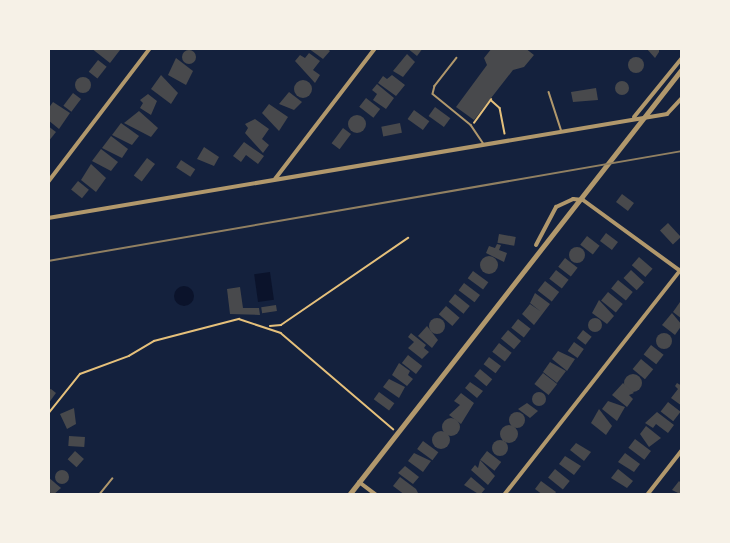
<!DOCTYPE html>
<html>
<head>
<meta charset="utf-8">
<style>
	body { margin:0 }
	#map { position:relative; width:730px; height:543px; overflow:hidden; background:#14213d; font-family:Mulish,sans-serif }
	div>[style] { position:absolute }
	.water>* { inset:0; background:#0b132b; transform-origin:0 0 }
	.round { border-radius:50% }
	.building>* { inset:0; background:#48494c; transform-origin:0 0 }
	.path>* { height:1.5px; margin:-0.75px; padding:0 0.75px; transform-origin:0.75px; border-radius:0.75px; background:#e5c07b }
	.service>* { height:1.5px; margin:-0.75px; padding:0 0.75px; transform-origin:0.75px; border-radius:0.75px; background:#b1986c }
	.minor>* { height:4px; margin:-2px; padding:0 2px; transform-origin:2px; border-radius:2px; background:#b1986c }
	.tertiary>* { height:4.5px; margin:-2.25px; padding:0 2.25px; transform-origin:2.25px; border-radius:2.25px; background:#b1986c }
	.rail>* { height:2px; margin:-1px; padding:0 1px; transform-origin:1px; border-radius:1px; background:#918062 }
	span { translate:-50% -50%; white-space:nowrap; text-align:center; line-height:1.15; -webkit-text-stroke:6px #f6f1e7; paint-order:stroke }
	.frame { position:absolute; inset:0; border:50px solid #f6f1e7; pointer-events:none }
</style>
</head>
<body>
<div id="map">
	<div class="water">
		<i style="left:270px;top:272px;width:28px;height:16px;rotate:82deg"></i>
		<i class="round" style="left:174px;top:286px;width:20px;height:20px"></i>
	</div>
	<div class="building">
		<i style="clip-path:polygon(91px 48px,118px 48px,120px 50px,110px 63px)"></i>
		<i style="clip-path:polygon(308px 48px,326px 48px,330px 51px,323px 59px)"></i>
		<i style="clip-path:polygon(407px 48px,423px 48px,417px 56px)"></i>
		<i style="clip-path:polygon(492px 48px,525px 48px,534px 55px,524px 67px,513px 70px,474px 120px,456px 107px,487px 65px,484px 58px)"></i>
		<i style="clip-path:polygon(646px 48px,659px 48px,659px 52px,655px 58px)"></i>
		<i class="round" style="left:182px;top:50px;width:14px;height:14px"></i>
		<i style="clip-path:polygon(309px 53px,320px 61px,313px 70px,320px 75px,315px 83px,295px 61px,300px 55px,305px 58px)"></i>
		<i style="clip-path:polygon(407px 54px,415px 62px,403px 77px,393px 71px)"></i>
		<i class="round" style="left:628px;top:57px;width:16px;height:16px"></i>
		<i style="clip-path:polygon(176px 58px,193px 71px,186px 85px,168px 75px)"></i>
		<i style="left:98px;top:60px;width:11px;height:15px;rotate:38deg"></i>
		<i style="clip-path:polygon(161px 75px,178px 93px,171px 104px,151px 89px)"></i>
		<i style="clip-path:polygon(392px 75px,405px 85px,396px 96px,378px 83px,383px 76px,387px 79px)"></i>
		<i class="round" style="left:75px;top:77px;width:16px;height:16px"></i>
		<i class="round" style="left:294px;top:80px;width:18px;height:18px"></i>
		<i class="round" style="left:615px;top:81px;width:14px;height:14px"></i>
		<i style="clip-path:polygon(377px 84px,394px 98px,386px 109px,373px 100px,377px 94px,372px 90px)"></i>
		<i style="clip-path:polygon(596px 88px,598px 100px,573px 102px,571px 92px)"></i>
		<i style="clip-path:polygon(289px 92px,302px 102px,294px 110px,279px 104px)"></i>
		<i style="left:73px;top:93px;width:10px;height:16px;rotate:37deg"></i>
		<i style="clip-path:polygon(148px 94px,157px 101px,151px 115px,140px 108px,143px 103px,140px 100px)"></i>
		<i style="left:366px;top:98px;width:18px;height:11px;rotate:38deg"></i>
		<i style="clip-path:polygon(53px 102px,70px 113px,59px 129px,48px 120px,48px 109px)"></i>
		<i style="clip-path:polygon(269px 104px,288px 117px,279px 131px,262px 113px)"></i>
		<i style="left:435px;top:107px;width:19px;height:11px;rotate:36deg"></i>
		<i style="left:414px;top:110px;width:19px;height:11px;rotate:36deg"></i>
		<i style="clip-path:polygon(139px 111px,158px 128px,151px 137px,124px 123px)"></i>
		<i class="round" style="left:348px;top:115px;width:18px;height:18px"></i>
		<i style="clip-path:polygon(255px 119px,269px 129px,262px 139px,269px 145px,263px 153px,245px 133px,248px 128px,245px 124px)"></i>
		<i style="clip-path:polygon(121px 123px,139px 136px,132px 145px,112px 135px)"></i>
		<i style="left:400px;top:123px;width:10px;height:19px;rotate:79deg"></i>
		<i style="clip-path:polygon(48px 126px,56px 132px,48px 142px)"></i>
		<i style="left:343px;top:128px;width:10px;height:19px;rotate:37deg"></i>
		<i style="clip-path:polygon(111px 136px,128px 149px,122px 158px,102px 148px)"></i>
		<i style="clip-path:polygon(244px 142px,264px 156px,258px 164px,246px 155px,241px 162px,233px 156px)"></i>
		<i style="clip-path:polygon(204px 147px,219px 157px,214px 166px,197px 159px)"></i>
		<i style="clip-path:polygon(101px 149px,118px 162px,111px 171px,92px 161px)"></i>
		<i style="left:147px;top:158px;width:10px;height:22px;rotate:37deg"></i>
		<i style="left:181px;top:160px;width:17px;height:9px;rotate:33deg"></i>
		<i style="clip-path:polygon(91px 164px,106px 178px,96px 192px,81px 180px)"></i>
		<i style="left:78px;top:181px;width:14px;height:11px;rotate:39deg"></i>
		<i style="left:622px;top:194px;width:15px;height:10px;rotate:37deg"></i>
		<i style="left:668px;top:223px;width:19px;height:11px;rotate:47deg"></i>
		<i style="left:606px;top:233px;width:15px;height:10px;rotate:37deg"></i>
		<i style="left:499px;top:234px;width:17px;height:9px;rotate:10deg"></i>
		<i style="left:587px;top:236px;width:16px;height:11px;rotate:38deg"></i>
		<i style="clip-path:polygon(497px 244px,501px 245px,499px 250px,507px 253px,504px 262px,486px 253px,489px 246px,495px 248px)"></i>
		<i class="round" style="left:569px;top:247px;width:16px;height:16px"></i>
		<i class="round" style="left:480px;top:256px;width:18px;height:18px"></i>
		<i style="left:639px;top:257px;width:18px;height:11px;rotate:41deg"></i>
		<i style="left:565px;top:258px;width:16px;height:11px;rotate:38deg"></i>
		<i style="left:556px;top:270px;width:16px;height:11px;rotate:38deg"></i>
		<i style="left:631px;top:270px;width:18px;height:11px;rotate:43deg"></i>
		<i style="left:473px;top:271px;width:19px;height:9px;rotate:36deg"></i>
		<i style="left:618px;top:280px;width:19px;height:11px;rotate:39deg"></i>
		<i style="left:545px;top:281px;width:18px;height:12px;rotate:38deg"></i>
		<i style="left:464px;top:283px;width:20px;height:9px;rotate:37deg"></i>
		<i style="clip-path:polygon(240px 287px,243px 308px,259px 308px,260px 315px,230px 314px,227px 289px)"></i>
		<i style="left:608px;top:292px;width:19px;height:11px;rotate:39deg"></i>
		<i style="clip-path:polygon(535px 293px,550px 304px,534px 325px,522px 314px,530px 304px,540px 311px,530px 303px)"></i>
		<i style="left:455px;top:294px;width:19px;height:10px;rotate:39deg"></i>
		<i style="clip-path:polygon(599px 300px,614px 316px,607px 324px,592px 313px)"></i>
		<i style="clip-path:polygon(680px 302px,682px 304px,682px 319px,673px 312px)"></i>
		<i style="left:276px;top:305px;width:6px;height:15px;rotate:81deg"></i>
		<i style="left:446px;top:306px;width:18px;height:11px;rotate:41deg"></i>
		<i style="clip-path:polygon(672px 313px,682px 325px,675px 335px,662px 325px)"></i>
		<i class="round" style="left:429px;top:318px;width:16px;height:16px"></i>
		<i class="round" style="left:588px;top:318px;width:14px;height:14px"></i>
		<i style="left:518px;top:319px;width:16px;height:11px;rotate:38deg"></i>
		<i style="clip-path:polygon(427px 326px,438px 340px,432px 348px,418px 336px)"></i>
		<i style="left:508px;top:330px;width:17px;height:11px;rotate:40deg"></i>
		<i style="left:583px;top:330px;width:11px;height:10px;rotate:38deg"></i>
		<i style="clip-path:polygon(411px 333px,426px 345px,424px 348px,429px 352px,422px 359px,408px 348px,414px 342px,408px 337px)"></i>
		<i class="round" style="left:656px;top:333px;width:16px;height:16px"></i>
		<i style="left:574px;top:342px;width:12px;height:11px;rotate:35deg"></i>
		<i style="left:499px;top:343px;width:16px;height:11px;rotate:38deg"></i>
		<i style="left:651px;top:345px;width:16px;height:12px;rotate:38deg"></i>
		<i style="clip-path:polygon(558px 351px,575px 359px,567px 371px,552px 359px)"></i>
		<i style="left:408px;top:355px;width:18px;height:10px;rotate:38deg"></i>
		<i style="left:489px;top:357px;width:15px;height:9px;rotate:37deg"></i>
		<i style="left:641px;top:359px;width:16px;height:13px;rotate:40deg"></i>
		<i style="clip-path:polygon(550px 362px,566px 371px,557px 383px,543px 372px)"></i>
		<i style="clip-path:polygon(399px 363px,410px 371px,408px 375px,413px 379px,407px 386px,392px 375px)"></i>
		<i style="left:480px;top:369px;width:16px;height:9px;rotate:40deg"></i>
		<i style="left:543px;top:373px;width:18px;height:14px;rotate:38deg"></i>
		<i class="round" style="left:624px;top:374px;width:18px;height:18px"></i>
		<i style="clip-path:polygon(389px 379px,405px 387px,399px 398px,383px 387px)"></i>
		<i style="clip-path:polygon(470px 382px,483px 391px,477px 398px,465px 388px)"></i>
		<i style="clip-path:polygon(623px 383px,634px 393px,629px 395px,633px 399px,627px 407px,612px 395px)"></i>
		<i style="clip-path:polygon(677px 383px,682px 386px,682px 406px,671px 398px,678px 389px,675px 386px)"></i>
		<i style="clip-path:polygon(51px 389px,56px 393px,48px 404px,48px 390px)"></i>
		<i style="left:379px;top:392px;width:19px;height:9px;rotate:36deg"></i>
		<i class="round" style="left:532px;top:392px;width:14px;height:14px"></i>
		<i style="clip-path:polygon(461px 393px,474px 403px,461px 424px,449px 415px,460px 405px,454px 401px)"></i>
		<i style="clip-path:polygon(608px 401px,625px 407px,617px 421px,602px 409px)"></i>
		<i style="left:668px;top:402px;width:16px;height:12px;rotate:38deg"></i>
		<i style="clip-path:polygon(527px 403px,538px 411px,530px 418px,518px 409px)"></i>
		<i style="clip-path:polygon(74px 408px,76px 424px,67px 429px,60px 414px)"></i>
		<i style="clip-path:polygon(599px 409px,612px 426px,606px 435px,591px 423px)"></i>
		<i class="round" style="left:509px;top:412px;width:16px;height:16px"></i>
		<i style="clip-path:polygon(657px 412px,674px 425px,668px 433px,656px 424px,653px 428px,645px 423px)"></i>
		<i class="round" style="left:442px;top:418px;width:18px;height:18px"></i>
		<i class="round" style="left:500px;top:425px;width:18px;height:18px"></i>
		<i style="clip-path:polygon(646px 426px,661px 438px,649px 447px,640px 434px)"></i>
		<i class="round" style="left:432px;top:431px;width:18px;height:18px"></i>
		<i style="left:69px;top:436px;width:16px;height:10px;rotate:4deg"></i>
		<i style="left:635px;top:439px;width:20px;height:11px;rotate:37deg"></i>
		<i class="round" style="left:492px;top:440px;width:16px;height:16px"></i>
		<i style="left:423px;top:441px;width:19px;height:10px;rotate:36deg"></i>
		<i style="clip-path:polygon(576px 443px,591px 452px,584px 461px,570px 450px)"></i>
		<i style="left:75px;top:451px;width:12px;height:11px;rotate:42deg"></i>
		<i style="left:487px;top:451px;width:18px;height:11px;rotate:38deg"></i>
		<i style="clip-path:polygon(414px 453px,431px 461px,423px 472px,408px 461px)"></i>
		<i style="clip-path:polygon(625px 453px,640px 464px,634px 472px,618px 462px)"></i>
		<i style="clip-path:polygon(565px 456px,581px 466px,574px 475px,559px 464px)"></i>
		<i style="clip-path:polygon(480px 460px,495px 476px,488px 485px,471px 470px,475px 465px,478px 468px)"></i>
		<i style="clip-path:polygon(405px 466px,419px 477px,413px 484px,398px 473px)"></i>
		<i style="left:555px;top:469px;width:19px;height:11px;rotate:39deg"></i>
		<i style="clip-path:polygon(618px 469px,633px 481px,627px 488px,611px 478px)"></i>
		<i class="round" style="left:55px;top:470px;width:14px;height:14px"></i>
		<i style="clip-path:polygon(48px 477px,61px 488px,53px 495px,48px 491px)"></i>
		<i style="clip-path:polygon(400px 477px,416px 489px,419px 495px,405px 495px,393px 486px)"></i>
		<i style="clip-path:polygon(471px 477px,485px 489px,480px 495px,464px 485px)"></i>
		<i style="clip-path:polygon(541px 481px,556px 492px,554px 495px,543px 495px,535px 489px)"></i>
		<i style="clip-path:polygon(679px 481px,682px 484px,682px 495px,672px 490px)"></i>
	</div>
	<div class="path">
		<i style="left:474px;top:123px;width:29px;rotate:-54deg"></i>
		<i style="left:491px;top:100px;width:12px;rotate:42deg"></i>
		<i style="left:500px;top:108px;width:26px;rotate:79deg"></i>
		<i style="left:270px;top:326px;width:11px;rotate:-5deg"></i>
		<i style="left:281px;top:325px;width:154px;rotate:-34.4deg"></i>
		<i style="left:48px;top:414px;width:51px;rotate:-51.3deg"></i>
		<i style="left:80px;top:374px;width:52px;rotate:-20.2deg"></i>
		<i style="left:129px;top:356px;width:29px;rotate:-31deg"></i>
		<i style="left:154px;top:341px;width:88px;rotate:-14.5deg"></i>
		<i style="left:239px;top:319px;width:44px;rotate:18.4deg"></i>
		<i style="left:281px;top:333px;width:148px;rotate:40.6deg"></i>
	</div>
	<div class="service">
		<i style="left:457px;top:58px;width:36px;rotate:128deg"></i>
		<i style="left:435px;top:86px;width:8px;rotate:104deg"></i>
		<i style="left:433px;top:94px;width:49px;rotate:39.2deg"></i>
		<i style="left:471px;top:125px;width:22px;rotate:56deg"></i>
		<i style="left:549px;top:92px;width:40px;rotate:72deg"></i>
		<i style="left:99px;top:495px;width:21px;rotate:-51deg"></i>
	</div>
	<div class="minor">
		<i style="left:634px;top:117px;width:76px;rotate:-50.9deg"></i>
		<i style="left:275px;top:179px;width:165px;rotate:-52.6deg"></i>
		<i style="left:48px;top:182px;width:168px;rotate:-52.7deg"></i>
		<i style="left:48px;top:218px;width:628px;rotate:-9.54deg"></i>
		<i style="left:667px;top:114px;width:22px;rotate:-47deg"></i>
		<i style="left:536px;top:245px;width:43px;rotate:-62.2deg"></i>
		<i style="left:556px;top:207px;width:19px;rotate:-25deg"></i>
		<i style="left:573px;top:199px;width:10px;rotate:6deg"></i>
		<i style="left:583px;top:200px;width:119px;rotate:36.1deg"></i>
		<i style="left:359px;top:482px;width:21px;rotate:37deg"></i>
		<i style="left:504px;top:495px;width:288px;rotate:-51.9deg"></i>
		<i style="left:647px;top:495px;width:57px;rotate:-52.1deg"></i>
	</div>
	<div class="tertiary">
		<i style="left:349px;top:495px;width:541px;rotate:-51.99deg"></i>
	</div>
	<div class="rail">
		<i style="left:48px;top:261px;width:643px;rotate:-9.84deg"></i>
	</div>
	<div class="frame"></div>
</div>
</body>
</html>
